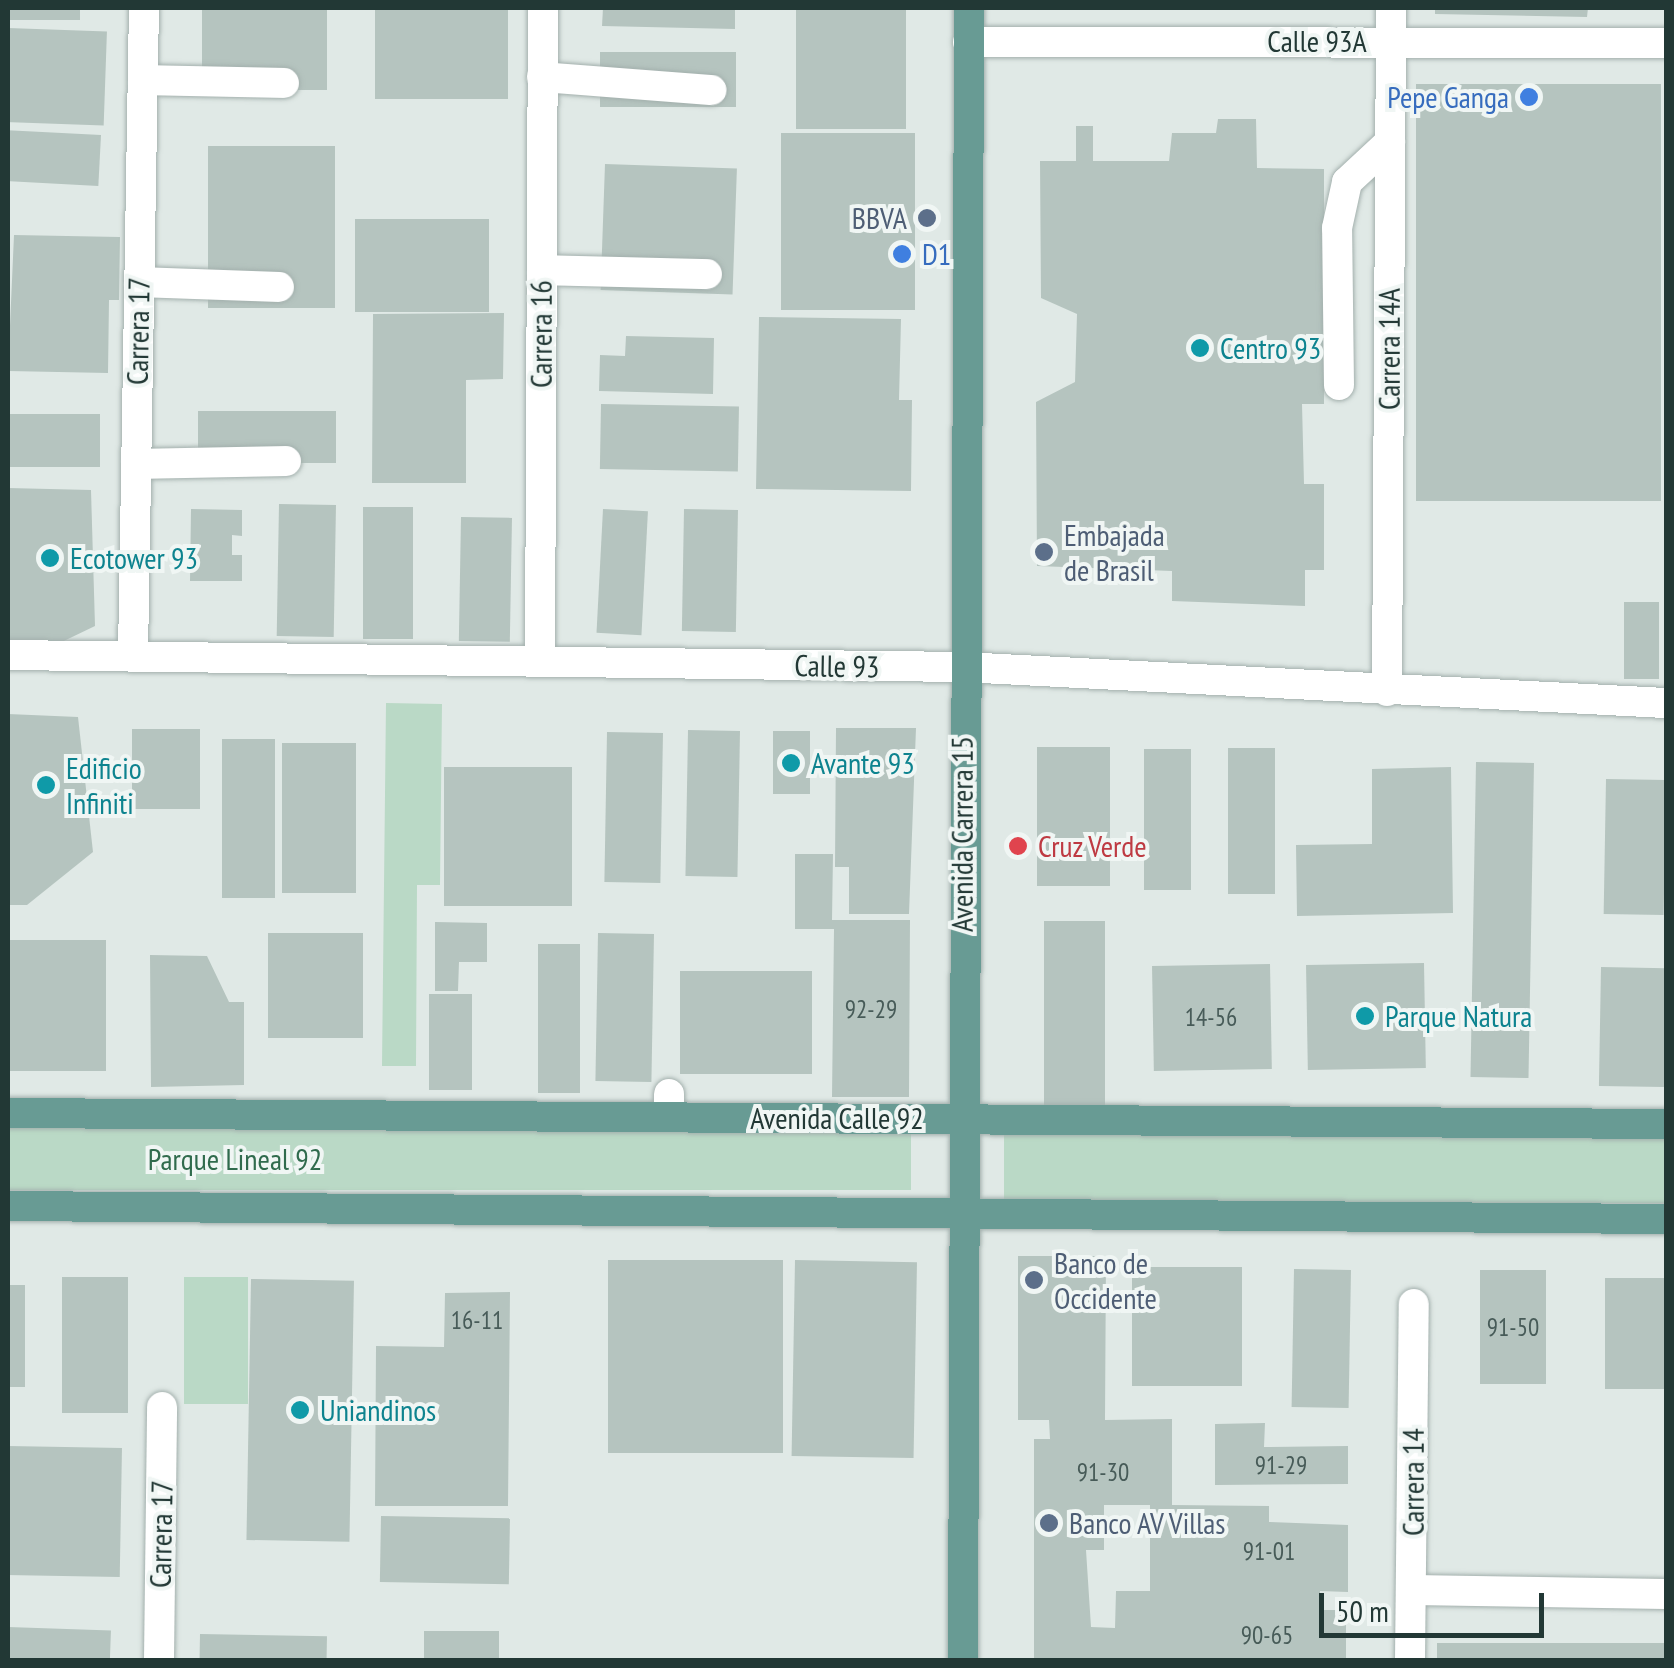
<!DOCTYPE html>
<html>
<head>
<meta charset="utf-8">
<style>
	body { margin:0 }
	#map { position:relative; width:1674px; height:1668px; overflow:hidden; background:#e0e9e6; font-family:"PT Sans Narrow",sans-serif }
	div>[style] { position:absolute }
	.green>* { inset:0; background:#bad9c6; transform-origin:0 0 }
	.building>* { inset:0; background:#b5c4bf; transform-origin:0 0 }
	.roads { filter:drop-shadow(0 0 2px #a3b0ad) drop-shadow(0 0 2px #a3b0ad) }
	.minor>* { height:30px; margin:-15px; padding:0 15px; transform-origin:15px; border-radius:15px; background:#fff }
	.major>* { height:30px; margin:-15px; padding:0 15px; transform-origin:15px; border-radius:15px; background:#689b94 }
	.dots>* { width:28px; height:28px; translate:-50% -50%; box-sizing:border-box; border:5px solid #f0f6f4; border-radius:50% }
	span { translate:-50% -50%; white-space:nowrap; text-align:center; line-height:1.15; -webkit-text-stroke:8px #f0f6f4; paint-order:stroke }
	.number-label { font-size:25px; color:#475b58 }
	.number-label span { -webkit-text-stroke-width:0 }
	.street-label { font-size:30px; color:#223835 }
	.shop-label { font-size:30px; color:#366cbe }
	.right { translate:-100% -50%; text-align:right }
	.left { translate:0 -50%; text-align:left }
	.service-label { font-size:30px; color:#4e5e75 }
	.culture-label { font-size:30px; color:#0d838f }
	.health-label { font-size:30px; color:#be3a42 }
	.park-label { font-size:30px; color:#306b4d }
	.frame { position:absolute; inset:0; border:10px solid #223835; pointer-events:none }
	.scale { position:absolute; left:1319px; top:1593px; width:225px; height:45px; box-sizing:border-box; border:5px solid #223835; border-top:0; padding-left:12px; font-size:30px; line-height:35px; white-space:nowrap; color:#223835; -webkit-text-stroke:8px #f0f6f4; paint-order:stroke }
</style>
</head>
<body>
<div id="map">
	<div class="green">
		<i style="clip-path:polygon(386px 703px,442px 704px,440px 885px,417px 885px,416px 1066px,382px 1066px)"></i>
		<i style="left:8px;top:1123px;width:903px;height:67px"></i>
		<i style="left:1004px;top:1135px;width:662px;height:68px"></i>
		<i style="left:184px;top:1277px;width:64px;height:127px"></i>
	</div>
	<div class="building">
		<i style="left:8px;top:8px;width:72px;height:12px"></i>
		<i style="left:202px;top:8px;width:125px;height:82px"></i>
		<i style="left:375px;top:8px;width:133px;height:91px"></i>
		<i style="clip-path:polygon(603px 8px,735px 8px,735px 29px,602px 26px)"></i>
		<i style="left:796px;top:8px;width:110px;height:121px"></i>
		<i style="clip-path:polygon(1435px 8px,1588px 8px,1587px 17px,1435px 14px)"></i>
		<i style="left:8px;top:28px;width:99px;height:94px;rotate:2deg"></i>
		<i style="left:600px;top:52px;width:136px;height:55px"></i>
		<i style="left:1416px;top:84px;width:245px;height:417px"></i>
		<i style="clip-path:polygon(1218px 119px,1256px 119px,1257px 168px,1324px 169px,1324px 404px,1302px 404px,1304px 484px,1324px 484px,1324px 570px,1305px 570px,1305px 606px,1172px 601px,1172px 571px,1037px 566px,1036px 402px,1075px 382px,1077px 314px,1041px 298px,1040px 161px,1076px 161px,1076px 126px,1093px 126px,1093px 161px,1169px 161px,1172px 133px,1216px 133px)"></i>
		<i style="left:781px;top:133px;width:134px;height:177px"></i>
		<i style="left:101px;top:135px;width:51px;height:93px;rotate:93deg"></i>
		<i style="left:335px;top:146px;width:162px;height:127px;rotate:90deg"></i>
		<i style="left:605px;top:164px;width:132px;height:126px;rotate:2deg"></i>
		<i style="left:489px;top:219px;width:93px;height:134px;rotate:90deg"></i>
		<i style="clip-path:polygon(14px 235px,120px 237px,119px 300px,109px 300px,108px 373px,8px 371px)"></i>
		<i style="clip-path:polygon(504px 313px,503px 379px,466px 380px,466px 483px,372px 483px,373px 314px)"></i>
		<i style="clip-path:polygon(759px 317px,901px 319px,899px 400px,912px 400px,911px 491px,756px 489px)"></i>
		<i style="clip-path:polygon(626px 336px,714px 338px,713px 394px,599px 391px,600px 355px,625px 356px)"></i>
		<i style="left:601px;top:404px;width:138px;height:65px;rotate:1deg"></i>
		<i style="left:336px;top:411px;width:52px;height:138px;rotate:90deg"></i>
		<i style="left:8px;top:414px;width:92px;height:53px"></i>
		<i style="clip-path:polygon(8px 488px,91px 490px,95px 626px,43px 651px,8px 649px)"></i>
		<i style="left:279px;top:504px;width:57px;height:132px;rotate:1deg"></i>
		<i style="left:363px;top:507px;width:50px;height:132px"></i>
		<i style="clip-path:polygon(191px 509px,242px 510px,242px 536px,232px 535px,232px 555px,242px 555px,242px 581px,190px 581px)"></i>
		<i style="left:603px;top:509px;width:45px;height:124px;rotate:3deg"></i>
		<i style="left:684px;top:509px;width:54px;height:122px;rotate:1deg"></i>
		<i style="left:461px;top:517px;width:51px;height:124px;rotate:1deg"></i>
		<i style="left:1624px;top:602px;width:35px;height:77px"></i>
		<i style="clip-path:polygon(8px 714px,78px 717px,93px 852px,27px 905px,8px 905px)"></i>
		<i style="clip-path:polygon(836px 728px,916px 728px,909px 914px,849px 914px,849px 867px,835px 867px)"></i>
		<i style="left:132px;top:729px;width:68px;height:80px"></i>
		<i style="left:688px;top:730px;width:52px;height:146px;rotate:1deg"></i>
		<i style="left:773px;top:731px;width:37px;height:63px"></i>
		<i style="left:607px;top:732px;width:56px;height:150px;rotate:1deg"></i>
		<i style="left:222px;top:739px;width:53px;height:159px"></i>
		<i style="left:282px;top:743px;width:74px;height:150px"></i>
		<i style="left:1037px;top:747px;width:73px;height:139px"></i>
		<i style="left:1228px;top:748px;width:47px;height:146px"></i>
		<i style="left:1144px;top:749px;width:47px;height:141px"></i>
		<i style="left:1476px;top:762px;width:58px;height:315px;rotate:1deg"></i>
		<i style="left:444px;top:767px;width:128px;height:139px"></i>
		<i style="clip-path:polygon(1451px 767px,1453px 913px,1297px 916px,1296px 845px,1372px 844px,1372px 769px)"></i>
		<i style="left:1606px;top:779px;width:60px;height:135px;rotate:1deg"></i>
		<i style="clip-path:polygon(795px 854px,833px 854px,832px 920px,910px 920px,909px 1097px,832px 1097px,834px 929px,795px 929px)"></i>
		<i style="left:1044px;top:921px;width:61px;height:184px"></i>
		<i style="clip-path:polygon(435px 922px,487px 923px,487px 962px,459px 962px,458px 991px,435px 991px)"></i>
		<i style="left:363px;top:933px;width:105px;height:95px;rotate:90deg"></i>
		<i style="left:598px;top:933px;width:56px;height:148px;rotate:1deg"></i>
		<i style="left:8px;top:940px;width:98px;height:131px"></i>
		<i style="left:538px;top:944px;width:42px;height:149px"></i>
		<i style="clip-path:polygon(150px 955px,207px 956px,229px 1002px,244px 1002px,244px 1085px,151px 1087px)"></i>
		<i style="left:1424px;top:963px;width:105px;height:118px;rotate:89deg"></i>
		<i style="left:1270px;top:964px;width:105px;height:118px;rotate:89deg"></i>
		<i style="left:1601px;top:967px;width:65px;height:119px;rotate:1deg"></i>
		<i style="left:680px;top:971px;width:132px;height:103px"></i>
		<i style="left:429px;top:994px;width:43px;height:96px"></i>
		<i style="clip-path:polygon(evenodd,1018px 1256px,1106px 1256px,1105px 1420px,1172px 1419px,1172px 1505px,1269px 1506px,1269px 1522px,1348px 1525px,1348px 1592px,1320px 1591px,1320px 1610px,1346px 1610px,1346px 1660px,1034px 1660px,1034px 1439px,1050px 1439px,1049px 1420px,1018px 1420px,1018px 1256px,1104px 1505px,1150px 1505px,1150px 1591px,1116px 1591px,1115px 1628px,1091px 1627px,1086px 1550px,1104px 1550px,1104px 1505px)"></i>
		<i style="left:608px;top:1260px;width:175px;height:193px"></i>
		<i style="left:795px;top:1260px;width:122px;height:196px;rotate:1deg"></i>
		<i style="left:1132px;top:1267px;width:110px;height:119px"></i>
		<i style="left:1294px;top:1269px;width:57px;height:138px;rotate:1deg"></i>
		<i style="left:1480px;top:1270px;width:66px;height:114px"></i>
		<i style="left:128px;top:1277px;width:136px;height:66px;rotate:90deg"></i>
		<i style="left:1605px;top:1278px;width:61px;height:111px"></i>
		<i style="left:251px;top:1279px;width:103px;height:261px;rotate:1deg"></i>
		<i style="left:8px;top:1285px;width:17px;height:102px"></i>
		<i style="clip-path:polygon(510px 1292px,508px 1506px,375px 1506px,376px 1346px,444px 1347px,445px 1293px)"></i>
		<i style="clip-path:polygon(1265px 1423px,1264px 1447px,1348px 1446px,1348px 1484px,1215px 1485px,1215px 1424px)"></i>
		<i style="left:8px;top:1446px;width:114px;height:129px;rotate:1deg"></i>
		<i style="left:381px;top:1516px;width:129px;height:66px;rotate:1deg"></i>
		<i style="left:8px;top:1627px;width:103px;height:33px;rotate:2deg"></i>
		<i style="left:499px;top:1631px;width:29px;height:75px;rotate:90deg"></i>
		<i style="left:200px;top:1634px;width:127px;height:26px;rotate:1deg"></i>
		<i style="left:1437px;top:1643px;width:229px;height:17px"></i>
	</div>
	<div class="roads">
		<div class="minor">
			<i style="left:968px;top:42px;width:698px;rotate:0.08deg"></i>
			<i style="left:542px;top:77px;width:170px;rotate:4.4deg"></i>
			<i style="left:143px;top:80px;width:141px;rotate:1.2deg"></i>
			<i style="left:542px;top:270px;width:165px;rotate:1.4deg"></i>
			<i style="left:139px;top:282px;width:140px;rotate:2deg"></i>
			<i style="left:1339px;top:385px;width:157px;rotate:-90.7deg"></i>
			<i style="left:1337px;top:228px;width:47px;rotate:-77.7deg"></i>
			<i style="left:1347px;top:182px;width:59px;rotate:-42.9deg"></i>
			<i style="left:136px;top:464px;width:150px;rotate:-1.1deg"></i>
			<i style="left:8px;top:655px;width:954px;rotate:0.72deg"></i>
			<i style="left:962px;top:667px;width:705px;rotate:2.93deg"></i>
			<i style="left:133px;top:655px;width:647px;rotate:-89.03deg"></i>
			<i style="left:540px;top:661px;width:653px;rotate:-89.74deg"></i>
			<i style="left:1387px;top:691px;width:683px;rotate:-89.66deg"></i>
			<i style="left:669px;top:1094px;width:23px;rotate:90deg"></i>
			<i style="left:1412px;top:1590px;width:254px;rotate:0.9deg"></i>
			<i style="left:159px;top:1660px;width:253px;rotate:-89.3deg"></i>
			<i style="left:1410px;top:1660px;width:356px;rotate:-89.4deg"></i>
		</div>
		<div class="major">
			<i style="left:8px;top:1113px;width:1658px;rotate:0.38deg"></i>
			<i style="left:8px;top:1206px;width:1658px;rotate:0.45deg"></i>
			<i style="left:963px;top:1660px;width:1652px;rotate:-89.79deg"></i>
		</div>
	</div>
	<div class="dots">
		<i style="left:1529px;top:97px;background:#3f7fe0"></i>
		<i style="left:927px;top:218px;background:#5c6f8a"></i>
		<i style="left:902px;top:254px;background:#3f7fe0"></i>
		<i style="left:1200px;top:348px;background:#0f9aa8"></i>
		<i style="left:1044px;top:552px;background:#5c6f8a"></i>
		<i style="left:50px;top:558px;background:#0f9aa8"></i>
		<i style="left:791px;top:763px;background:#0f9aa8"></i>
		<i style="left:46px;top:785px;background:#0f9aa8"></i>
		<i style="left:1018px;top:846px;background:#e0444e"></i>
		<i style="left:1365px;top:1016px;background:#0f9aa8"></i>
		<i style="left:1034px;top:1280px;background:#5c6f8a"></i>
		<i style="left:300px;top:1410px;background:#0f9aa8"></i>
		<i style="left:1049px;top:1523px;background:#5c6f8a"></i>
	</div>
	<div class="number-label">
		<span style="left:871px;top:1009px">92-29</span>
		<span style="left:1211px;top:1017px">14-56</span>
		<span style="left:477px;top:1320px">16-11</span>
		<span style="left:1513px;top:1327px">91-50</span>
		<span style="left:1281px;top:1465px">91-29</span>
		<span style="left:1103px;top:1472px">91-30</span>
		<span style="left:1269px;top:1551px">91-01</span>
		<span style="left:1267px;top:1635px">90-65</span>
	</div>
	<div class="street-label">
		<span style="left:1317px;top:41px">Calle 93A</span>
		<span style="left:138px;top:331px;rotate:-89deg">Carrera 17</span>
		<span style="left:541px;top:334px;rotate:-90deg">Carrera 16</span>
		<span style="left:1389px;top:349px;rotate:-90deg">Carrera 14A</span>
		<span style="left:837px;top:666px;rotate:1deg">Calle 93</span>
		<span style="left:962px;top:834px;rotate:-90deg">Avenida Carrera 15</span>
		<span style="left:837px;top:1118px">Avenida Calle 92</span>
		<span style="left:1413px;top:1482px;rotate:-90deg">Carrera 14</span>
		<span style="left:161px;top:1534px;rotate:-89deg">Carrera 17</span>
	</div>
	<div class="shop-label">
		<span class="right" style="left:1509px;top:97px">Pepe Ganga</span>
		<span class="left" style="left:922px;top:254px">D1</span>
	</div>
	<div class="service-label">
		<span class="right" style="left:907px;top:218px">BBVA</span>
		<span class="left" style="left:1064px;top:552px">Embajada<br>de Brasil</span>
		<span class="left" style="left:1054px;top:1280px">Banco de<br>Occidente</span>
		<span class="left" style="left:1069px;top:1523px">Banco AV Villas</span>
	</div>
	<div class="culture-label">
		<span class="left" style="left:1220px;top:348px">Centro 93</span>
		<span class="left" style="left:70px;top:558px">Ecotower 93</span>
		<span class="left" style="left:811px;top:763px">Avante 93</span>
		<span class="left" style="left:66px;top:785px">Edificio<br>Infiniti</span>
		<span class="left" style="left:1385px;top:1016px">Parque Natura</span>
		<span class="left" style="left:320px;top:1410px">Uniandinos</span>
	</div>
	<div class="health-label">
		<span class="left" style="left:1038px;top:846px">Cruz Verde</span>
	</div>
	<div class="park-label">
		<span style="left:235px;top:1159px">Parque Lineal 92</span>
	</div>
	<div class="frame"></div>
	<div class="scale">50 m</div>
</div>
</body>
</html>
